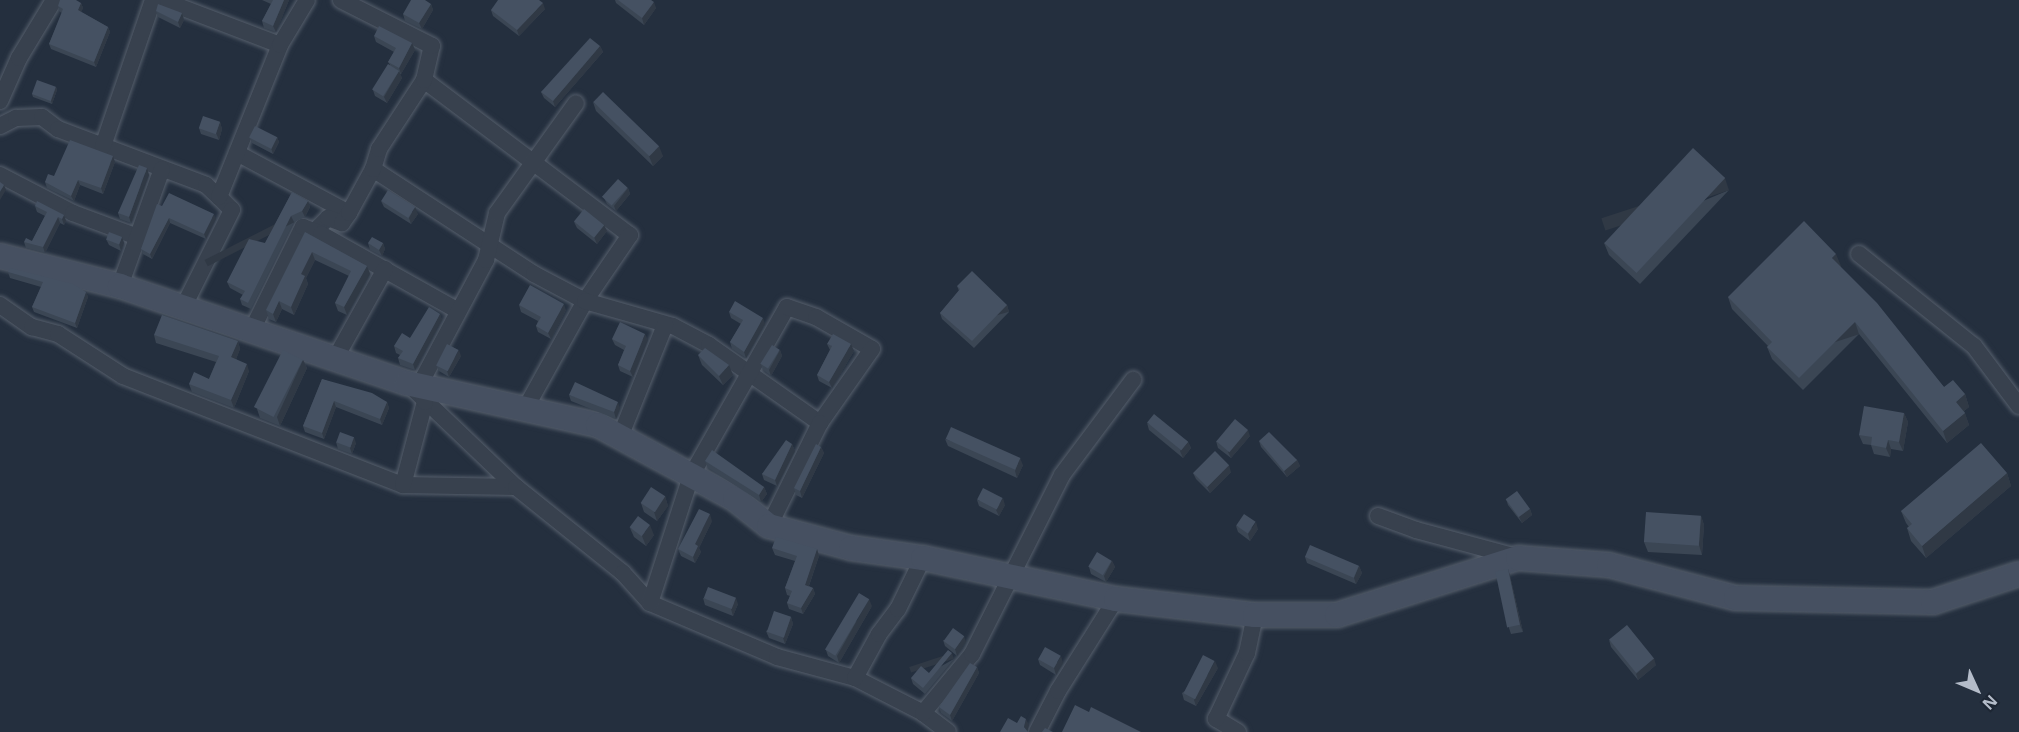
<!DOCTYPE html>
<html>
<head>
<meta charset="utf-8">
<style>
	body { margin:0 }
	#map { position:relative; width:2019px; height:732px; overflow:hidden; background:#242f3e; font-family:"Noto Sans",sans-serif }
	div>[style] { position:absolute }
	.roads { filter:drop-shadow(0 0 2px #565f6c) drop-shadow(0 0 2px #565f6c) }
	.street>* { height:16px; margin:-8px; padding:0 8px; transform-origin:8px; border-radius:8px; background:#38414e }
	.secondary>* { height:24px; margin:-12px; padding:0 12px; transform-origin:12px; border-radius:12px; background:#465061 }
	.wall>* { inset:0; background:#3b4654 }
	.shaded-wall>* { inset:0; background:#303945; transform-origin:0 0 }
	.building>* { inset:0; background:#455162; transform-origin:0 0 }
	span { translate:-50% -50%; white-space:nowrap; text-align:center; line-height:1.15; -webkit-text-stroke:5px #1d2633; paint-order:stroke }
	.north { position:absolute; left:1947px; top:660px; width:60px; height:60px; -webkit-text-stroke:4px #1d2633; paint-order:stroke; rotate:134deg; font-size:16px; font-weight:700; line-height:24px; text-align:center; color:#b4bcc9 }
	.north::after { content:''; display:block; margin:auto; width:21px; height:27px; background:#b4bcc9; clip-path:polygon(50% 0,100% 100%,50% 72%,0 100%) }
</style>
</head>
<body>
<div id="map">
	<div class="roads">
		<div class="street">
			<i style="left:162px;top:0;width:126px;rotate:20.9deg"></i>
			<i style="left:424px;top:80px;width:258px;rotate:37deg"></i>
			<i style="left:630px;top:235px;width:80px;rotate:124.3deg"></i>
			<i style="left:585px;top:301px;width:126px;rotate:119deg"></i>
			<i style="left:0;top:101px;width:47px;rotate:-66.2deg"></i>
			<i style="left:19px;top:58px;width:68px;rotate:-58.9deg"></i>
			<i style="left:0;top:126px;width:18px;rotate:-27deg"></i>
			<i style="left:16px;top:118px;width:26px;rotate:-2deg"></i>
			<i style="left:42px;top:117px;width:20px;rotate:37deg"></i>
			<i style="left:58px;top:129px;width:158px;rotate:20.7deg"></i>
			<i style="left:206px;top:185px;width:18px;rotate:43deg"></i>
			<i style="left:219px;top:197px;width:18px;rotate:45deg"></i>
			<i style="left:232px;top:210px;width:110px;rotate:116.6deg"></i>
			<i style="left:103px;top:146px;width:154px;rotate:-71.1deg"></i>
			<i style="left:237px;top:153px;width:127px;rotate:28.2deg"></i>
			<i style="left:373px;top:169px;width:192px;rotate:33.1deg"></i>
			<i style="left:534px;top:274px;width:58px;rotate:27.9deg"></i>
			<i style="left:585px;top:301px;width:91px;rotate:15.9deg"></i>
			<i style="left:673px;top:326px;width:41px;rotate:27.8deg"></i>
			<i style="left:709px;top:345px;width:136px;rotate:35.1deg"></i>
			<i style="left:0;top:175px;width:82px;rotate:27.5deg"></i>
			<i style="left:73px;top:213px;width:66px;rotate:20.4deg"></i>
			<i style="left:219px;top:197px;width:164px;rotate:-68.1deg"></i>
			<i style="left:280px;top:45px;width:52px;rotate:-59deg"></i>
			<i style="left:314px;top:232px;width:20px;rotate:-45deg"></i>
			<i style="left:328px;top:218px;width:15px;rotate:20deg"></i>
			<i style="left:342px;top:223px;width:12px;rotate:-55deg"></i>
			<i style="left:349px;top:213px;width:50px;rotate:-61.4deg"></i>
			<i style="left:373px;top:169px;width:21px;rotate:-73deg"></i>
			<i style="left:379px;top:149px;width:82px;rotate:-56.9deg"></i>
			<i style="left:424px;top:80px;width:35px;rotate:-77deg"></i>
			<i style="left:432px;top:46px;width:102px;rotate:-153.2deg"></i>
			<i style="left:1859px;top:254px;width:147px;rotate:38.7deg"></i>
			<i style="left:1974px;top:346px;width:75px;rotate:53.1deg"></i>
			<i style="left:120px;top:286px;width:124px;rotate:-70.3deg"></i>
			<i style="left:0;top:305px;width:39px;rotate:35deg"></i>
			<i style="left:32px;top:327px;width:27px;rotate:15deg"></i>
			<i style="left:58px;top:334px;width:77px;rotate:32.9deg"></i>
			<i style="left:123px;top:376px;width:300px;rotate:21.3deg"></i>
			<i style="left:403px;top:485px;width:113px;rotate:1deg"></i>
			<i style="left:252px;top:330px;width:115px;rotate:-63.7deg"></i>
			<i style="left:303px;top:227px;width:19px;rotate:21deg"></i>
			<i style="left:321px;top:234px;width:157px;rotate:29.3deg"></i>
			<i style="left:335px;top:359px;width:103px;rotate:-60.9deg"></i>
			<i style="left:407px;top:383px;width:151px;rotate:43.7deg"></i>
			<i style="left:516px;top:487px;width:137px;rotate:38.8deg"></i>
			<i style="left:623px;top:573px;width:40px;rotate:48deg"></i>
			<i style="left:650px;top:603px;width:138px;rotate:23deg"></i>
			<i style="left:777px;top:657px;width:81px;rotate:15.1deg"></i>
			<i style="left:855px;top:678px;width:76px;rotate:27.2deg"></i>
			<i style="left:923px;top:713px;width:31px;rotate:37deg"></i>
			<i style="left:620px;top:437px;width:121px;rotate:-68.1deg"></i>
			<i style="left:403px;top:485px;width:86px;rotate:-75.2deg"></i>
			<i style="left:425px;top:402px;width:17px;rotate:-111deg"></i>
			<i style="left:419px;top:386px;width:143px;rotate:-62deg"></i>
			<i style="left:486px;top:260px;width:48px;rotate:-76.8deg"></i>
			<i style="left:497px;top:213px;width:135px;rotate:-54.3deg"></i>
			<i style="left:1378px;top:516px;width:40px;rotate:20.2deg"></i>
			<i style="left:1416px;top:530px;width:105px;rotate:15deg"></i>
			<i style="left:650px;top:603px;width:133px;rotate:-72.1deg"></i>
			<i style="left:691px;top:476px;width:194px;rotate:-60.4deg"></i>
			<i style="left:787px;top:307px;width:31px;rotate:19deg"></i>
			<i style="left:816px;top:317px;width:64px;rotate:29.7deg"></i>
			<i style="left:872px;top:349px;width:90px;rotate:125.1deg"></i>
			<i style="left:820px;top:423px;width:115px;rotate:116.3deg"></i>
			<i style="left:855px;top:678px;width:50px;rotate:-61.4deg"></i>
			<i style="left:879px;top:634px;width:31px;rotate:-53deg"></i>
			<i style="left:898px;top:609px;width:57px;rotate:-63.9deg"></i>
			<i style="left:923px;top:713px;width:77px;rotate:-50.3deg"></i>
			<i style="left:972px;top:654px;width:200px;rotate:-63.3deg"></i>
			<i style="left:1062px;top:475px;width:119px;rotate:-53.2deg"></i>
			<i style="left:1037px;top:732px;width:46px;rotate:-62.9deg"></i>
			<i style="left:1058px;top:691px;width:109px;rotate:-57.8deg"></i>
			<i style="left:1238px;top:732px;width:26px;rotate:-149deg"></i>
			<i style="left:1216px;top:719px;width:73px;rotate:-64.8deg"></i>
			<i style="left:1247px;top:653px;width:39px;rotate:-78deg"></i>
		</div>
		<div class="secondary">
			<i style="left:0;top:256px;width:124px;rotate:14deg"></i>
			<i style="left:120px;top:286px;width:303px;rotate:18.7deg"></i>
			<i style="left:407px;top:383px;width:196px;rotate:12.4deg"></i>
			<i style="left:598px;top:425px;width:156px;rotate:28.4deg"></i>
			<i style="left:735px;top:499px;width:43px;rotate:38.5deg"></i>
			<i style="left:769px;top:526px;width:85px;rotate:15deg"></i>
			<i style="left:851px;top:548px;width:73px;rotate:7.9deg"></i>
			<i style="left:923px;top:558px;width:197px;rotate:12deg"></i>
			<i style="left:1116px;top:599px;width:140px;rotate:6.6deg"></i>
			<i style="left:1255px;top:615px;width:82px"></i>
			<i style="left:1337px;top:615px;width:190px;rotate:-17.5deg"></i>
			<i style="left:1518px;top:558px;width:91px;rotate:4.4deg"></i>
			<i style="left:1609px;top:565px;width:131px;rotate:14.6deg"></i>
			<i style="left:1736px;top:598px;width:197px;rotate:1.2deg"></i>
			<i style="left:1933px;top:602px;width:90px;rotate:-18deg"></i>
		</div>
	</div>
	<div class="wall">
		<i style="clip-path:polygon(262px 0,289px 0,276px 32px,264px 28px,262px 21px,271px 4px)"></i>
		<i style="clip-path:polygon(615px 0,651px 0,656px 8px,644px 25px,616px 3px)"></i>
		<i style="clip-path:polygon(81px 3px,83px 8px,81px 12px,108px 27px,110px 32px,96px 67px,51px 49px,49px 44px,62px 13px,59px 11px,58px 6px)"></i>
		<i style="clip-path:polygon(431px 4px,433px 10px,422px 29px,405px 21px,403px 14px)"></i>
		<i style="clip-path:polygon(545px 9px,519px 36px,493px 16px,491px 10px)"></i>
		<i style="clip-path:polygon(156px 11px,182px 13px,184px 20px,180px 28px,158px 17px)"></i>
		<i style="clip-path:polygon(374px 36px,412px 43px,415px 50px,401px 74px,400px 74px,402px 78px,387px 103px,375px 96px,373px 90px,390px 65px,388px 62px,394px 52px,376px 42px)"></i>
		<i style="clip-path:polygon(600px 46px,603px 52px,555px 107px,544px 98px,541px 92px)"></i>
		<i style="clip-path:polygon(56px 87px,57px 90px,52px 104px,33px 97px,32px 94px)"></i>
		<i style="clip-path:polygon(593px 102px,663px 156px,653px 166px,596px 111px)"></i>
		<i style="clip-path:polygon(220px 122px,222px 129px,219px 140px,201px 134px,199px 128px)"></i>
		<i style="clip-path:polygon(277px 137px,279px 142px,273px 154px,252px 143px,250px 138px)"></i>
		<i style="clip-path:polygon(115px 162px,103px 194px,80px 185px,74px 201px,47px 188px,45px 182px,54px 176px)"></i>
		<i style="clip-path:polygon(149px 175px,131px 223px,120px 219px,118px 213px)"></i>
		<i style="clip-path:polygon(628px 188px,630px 194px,616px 211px,607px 204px,604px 198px)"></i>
		<i style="clip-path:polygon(1729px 190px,1640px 284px,1609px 255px,1604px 243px)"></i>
		<i style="clip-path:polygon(292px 192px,308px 201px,310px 207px,305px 217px,294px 222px,251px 309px,242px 305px,240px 299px,243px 295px,230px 288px,227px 282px,265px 243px)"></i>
		<i style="clip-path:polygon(381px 201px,418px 214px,411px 224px,384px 207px)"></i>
		<i style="clip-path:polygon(35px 206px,64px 215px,66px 221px,64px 225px,60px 223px,45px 253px,26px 248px,24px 242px,32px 241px,45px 216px,37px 212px)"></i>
		<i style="clip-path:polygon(162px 206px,216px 219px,206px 239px,170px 223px,152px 259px,143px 254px,141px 249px)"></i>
		<i style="clip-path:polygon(574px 222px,607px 231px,597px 244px,577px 228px)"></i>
		<i style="clip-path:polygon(305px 232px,367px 266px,370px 274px,347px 315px,338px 311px,335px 303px,349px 276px,315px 260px,306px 278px,308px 284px,294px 315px,282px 309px,276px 322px,269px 319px,266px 310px)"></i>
		<i style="clip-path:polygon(122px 237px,124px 243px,121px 251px,109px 245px,106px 239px)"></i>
		<i style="clip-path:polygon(368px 243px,383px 243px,385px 249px,382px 256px,370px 250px)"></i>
		<i style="clip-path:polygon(1841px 266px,1840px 267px,1944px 387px,1965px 394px,1969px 407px,1964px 411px,1969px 425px,1947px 443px,1859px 334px,1803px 390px,1772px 359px,1767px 347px,1768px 346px,1732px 309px,1728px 297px)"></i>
		<i style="clip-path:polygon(8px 272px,86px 292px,88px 297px,77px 328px,34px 312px,32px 307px,41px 287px,10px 278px)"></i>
		<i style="clip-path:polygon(957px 286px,1007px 305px,1009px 312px,974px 348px,942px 319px,940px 313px,959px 291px)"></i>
		<i style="clip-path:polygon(519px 305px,566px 310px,551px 339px,538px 332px,536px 326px,538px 321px,521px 312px)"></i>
		<i style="clip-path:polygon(729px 312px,765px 324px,746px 358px,732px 349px,730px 342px,741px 324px,731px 318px)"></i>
		<i style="clip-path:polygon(440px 314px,442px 320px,415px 370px,400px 365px,398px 358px,400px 355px,396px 353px,394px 346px,410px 338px)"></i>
		<i style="clip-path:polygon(154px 335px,238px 341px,240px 349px,236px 359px,249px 371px,234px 408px,192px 392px,189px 384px,209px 379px,216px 362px,156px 343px)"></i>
		<i style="clip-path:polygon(612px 339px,648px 340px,633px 377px,620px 371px,618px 365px,624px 350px,615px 345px)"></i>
		<i style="clip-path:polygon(827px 344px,854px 351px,832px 388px,819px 381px,817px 375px,830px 350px)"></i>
		<i style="clip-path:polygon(780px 350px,782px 356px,771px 376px,763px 370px,761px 364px)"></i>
		<i style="clip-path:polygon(698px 355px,733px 375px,723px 385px,702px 365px)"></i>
		<i style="clip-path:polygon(461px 356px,449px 377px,439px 371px,436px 365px)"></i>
		<i style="clip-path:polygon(303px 360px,307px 368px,280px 426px,260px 418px,257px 409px)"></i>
		<i style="clip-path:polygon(322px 379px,387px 402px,389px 408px,382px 425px,336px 407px,324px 439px,305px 432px,303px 426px)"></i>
		<i style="clip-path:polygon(569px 395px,620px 409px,616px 419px,571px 401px)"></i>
		<i style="clip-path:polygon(1904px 413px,1908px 422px,1903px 451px,1891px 449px,1890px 457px,1874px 454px,1871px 445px,1863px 444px,1859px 435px)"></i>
		<i style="clip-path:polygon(1147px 423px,1188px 442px,1191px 448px,1183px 458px,1149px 430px)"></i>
		<i style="clip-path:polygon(1250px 436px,1231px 458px,1218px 448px,1216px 441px)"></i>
		<i style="clip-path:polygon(945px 439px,1023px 465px,1017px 478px,948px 446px)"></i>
		<i style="clip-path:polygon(1259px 441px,1297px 460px,1300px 466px,1287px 477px,1261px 447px)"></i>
		<i style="clip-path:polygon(336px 442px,356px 443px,352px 454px,338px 449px)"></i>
		<i style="clip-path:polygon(792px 444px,795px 451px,777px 486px,764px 480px,762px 474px)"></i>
		<i style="clip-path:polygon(821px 447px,824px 453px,802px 498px,796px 495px,794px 488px)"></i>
		<i style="clip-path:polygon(705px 461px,764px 487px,767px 494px,761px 502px,708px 468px)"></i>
		<i style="clip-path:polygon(1231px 472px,1210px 493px,1196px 479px,1193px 473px)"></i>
		<i style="clip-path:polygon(2007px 473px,2011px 486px,1926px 558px,1911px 541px,1907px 528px,1909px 527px,1906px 523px,1901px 511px)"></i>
		<i style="clip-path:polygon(665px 496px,668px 506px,657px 521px,644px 512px,641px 503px)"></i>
		<i style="clip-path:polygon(1506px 499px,1530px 509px,1532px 515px,1522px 523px,1508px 505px)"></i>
		<i style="clip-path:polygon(977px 500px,1005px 505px,999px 516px,979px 506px)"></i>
		<i style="clip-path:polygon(1701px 516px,1704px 525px,1702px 555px,1648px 552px,1644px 542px)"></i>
		<i style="clip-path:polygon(712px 521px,699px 548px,701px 552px,695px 563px,681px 556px,678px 549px)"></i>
		<i style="clip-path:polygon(1236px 526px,1258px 529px,1250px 541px,1238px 532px)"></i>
		<i style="clip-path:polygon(630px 528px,654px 535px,646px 546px,634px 537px)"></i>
		<i style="clip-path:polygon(772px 548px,817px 549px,819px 556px,809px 586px,813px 588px,815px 594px,803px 614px,789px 609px,787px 603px,790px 596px,787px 595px,785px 588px,795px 561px,775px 555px)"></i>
		<i style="clip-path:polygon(1305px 557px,1359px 566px,1362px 573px,1356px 584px,1307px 563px)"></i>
		<i style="clip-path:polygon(1112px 561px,1115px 567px,1106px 582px,1091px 574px,1089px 567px)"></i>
		<i style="clip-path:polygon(1508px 569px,1510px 576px,1523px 632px,1511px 634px,1509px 628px)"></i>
		<i style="clip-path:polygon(703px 598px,738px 604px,733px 616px,705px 605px)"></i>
		<i style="clip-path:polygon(872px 606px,839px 663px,828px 656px,826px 650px)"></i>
		<i style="clip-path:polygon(791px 617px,793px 624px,785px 644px,769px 638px,766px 631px)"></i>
		<i style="clip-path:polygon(943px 640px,966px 642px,957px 656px,945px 646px)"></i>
		<i style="clip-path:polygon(1609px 640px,1656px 665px,1638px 680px,1611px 647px)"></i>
		<i style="clip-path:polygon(954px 659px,925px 694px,913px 684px,911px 678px,929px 673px)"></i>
		<i style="clip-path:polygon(1038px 659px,1063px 663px,1056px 675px,1040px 665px)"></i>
		<i style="clip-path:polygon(977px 667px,979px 673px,952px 721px,941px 713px,939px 707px)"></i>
		<i style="clip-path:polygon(1218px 668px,1196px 706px,1184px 700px,1182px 693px)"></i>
	</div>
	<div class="shaded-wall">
		<i style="clip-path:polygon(284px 0,289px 0,276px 32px,273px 26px)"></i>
		<i style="clip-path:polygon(654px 2px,656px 8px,644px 25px,642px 18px)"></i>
		<i style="clip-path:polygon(81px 3px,83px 8px,80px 15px,78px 10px)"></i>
		<i style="clip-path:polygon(543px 3px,545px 9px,519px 36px,517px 30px)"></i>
		<i style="clip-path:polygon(431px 4px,433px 10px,422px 29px,419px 23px)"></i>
		<i style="clip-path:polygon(182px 13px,184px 20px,180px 28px,178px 22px)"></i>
		<i style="clip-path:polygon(108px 27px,110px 32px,96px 67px,94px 62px)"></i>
		<i style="clip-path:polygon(412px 43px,415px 50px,401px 74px,399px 68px)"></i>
		<i style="clip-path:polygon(600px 46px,603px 52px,555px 107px,553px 101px)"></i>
		<i style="clip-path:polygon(399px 71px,402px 78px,387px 103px,384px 97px)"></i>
		<i style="clip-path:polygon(56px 87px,57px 90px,52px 104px,51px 101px)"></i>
		<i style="clip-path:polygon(220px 122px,222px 129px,219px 140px,216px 133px)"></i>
		<i style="clip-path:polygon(277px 137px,279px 142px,273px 154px,271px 148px)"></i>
		<i style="clip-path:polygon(659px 146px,663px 156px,653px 166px,649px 156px)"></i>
		<i style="clip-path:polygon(113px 156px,115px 162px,103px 194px,101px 188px)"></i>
		<i style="clip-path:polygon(147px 168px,149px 175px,131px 223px,129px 217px)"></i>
		<i style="left:1725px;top:178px;width:13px;height:130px;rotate:72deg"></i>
		<i style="clip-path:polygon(78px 180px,80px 185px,74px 201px,71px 196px)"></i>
		<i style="clip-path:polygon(4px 185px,6px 190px,0 200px,0 192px)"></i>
		<i style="clip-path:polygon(628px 188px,630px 194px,616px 211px,614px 206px)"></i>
		<i style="clip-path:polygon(308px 201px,310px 207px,305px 217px,302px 211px)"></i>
		<i style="clip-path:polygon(415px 207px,418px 214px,411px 224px,409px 218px)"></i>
		<i style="clip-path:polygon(214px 214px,216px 219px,206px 239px,204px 234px)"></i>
		<i style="clip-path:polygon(64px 215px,66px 221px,64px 225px,62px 219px)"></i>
		<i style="left:291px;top:216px;width:7px;height:97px;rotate:63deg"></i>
		<i style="clip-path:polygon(58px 217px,60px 223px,45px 253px,43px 247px)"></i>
		<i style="clip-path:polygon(169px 218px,170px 223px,152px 259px,150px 254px)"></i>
		<i style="clip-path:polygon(604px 225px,607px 231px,597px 244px,594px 237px)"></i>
		<i style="clip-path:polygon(122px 237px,124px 243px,121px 251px,119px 244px)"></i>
		<i style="clip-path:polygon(383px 243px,385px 249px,382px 256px,379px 250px)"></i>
		<i style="clip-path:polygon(312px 252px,315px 260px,306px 278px,308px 284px,294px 315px,291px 307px,301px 274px)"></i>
		<i style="clip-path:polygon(1836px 254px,1841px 266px,1836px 270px,1832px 258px)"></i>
		<i style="clip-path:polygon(367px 266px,370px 274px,347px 315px,344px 307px)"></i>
		<i style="clip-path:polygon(86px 292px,88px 297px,77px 328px,75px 323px)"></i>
		<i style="clip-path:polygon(279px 301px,282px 309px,276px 322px,273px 314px)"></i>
		<i style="clip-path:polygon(564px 304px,566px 310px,551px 339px,548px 333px)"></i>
		<i style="left:1007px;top:305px;width:7px;height:50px;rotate:74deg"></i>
		<i style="clip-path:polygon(440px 314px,442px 320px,415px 370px,413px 364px)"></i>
		<i style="clip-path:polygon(763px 318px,765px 324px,746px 358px,744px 352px)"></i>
		<i style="left:1855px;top:322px;width:13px;height:79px;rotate:72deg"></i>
		<i style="clip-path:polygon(645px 334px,648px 340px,633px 377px,630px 371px)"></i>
		<i style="clip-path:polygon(238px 341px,240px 349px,234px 365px,231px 357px)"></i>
		<i style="clip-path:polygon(851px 344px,854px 351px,832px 388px,829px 382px)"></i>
		<i style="clip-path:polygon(459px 350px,461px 356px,449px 377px,447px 371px)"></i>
		<i style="clip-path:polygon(780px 350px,782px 356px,771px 376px,769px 370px)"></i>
		<i style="clip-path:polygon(303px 360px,307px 368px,280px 426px,277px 417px)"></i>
		<i style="clip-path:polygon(247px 364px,249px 371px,234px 408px,231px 400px)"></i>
		<i style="clip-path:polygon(729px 365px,733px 375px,723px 385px,719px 376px)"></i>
		<i style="clip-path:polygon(1965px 394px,1969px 407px,1960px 414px,1956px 402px)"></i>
		<i style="clip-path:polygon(334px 401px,336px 407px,324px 439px,322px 433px)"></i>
		<i style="clip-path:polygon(387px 402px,389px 408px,382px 425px,380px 419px)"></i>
		<i style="clip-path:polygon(618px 402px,620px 409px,616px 419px,614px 412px)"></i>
		<i style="clip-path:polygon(1904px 413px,1908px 422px,1903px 451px,1899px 442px)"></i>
		<i style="clip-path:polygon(1965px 413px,1969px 425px,1947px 443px,1943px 431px)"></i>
		<i style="clip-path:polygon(1248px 430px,1250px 436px,1231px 458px,1228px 452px)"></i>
		<i style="clip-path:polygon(354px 437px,356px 443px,352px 454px,350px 448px)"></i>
		<i style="clip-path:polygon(1888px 440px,1891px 449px,1890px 457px,1886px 448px)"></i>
		<i style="clip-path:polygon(1188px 442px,1191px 448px,1183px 458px,1180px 451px)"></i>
		<i style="clip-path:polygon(792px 444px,795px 451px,777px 486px,775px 480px)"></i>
		<i style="clip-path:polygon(821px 447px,824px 453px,802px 498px,800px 491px)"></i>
		<i style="clip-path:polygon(1020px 458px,1023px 465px,1017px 478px,1015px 471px)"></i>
		<i style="clip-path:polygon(1297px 460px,1300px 466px,1287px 477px,1284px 471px)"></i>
		<i style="clip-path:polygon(1229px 465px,1231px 472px,1210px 493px,1207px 487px)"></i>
		<i style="clip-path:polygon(2007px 473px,2011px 486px,1926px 558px,1922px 546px)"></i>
		<i style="clip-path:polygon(764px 487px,767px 494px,761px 502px,759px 495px)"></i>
		<i style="clip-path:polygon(665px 496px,668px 506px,657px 521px,654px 512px)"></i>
		<i style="clip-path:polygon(1003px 498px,1005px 505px,999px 516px,996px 510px)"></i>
		<i style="clip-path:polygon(1530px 509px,1532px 515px,1522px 523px,1519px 517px)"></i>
		<i style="clip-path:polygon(710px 514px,712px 521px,699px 548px,701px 552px,695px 563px,693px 557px,695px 544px)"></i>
		<i style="clip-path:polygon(1701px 516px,1704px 525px,1702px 555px,1699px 545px)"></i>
		<i style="clip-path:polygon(1256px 522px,1258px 529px,1250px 541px,1248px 534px)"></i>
		<i style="clip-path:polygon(650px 525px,654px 535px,646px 546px,642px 536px)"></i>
		<i style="clip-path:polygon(817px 549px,819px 556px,807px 591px,805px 585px)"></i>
		<i style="clip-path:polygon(1112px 561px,1115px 567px,1106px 582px,1104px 576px)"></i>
		<i style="clip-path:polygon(1359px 566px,1362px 573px,1356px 584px,1354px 578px)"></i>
		<i style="clip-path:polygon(1508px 569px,1510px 576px,1523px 632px,1520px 625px)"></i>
		<i style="clip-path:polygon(813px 588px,815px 594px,803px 614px,801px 608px)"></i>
		<i style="clip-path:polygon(736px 598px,738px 604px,733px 616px,731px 609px)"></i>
		<i style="clip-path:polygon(869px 599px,872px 606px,839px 663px,837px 656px)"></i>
		<i style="clip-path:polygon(791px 617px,793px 624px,785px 644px,783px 638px)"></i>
		<i style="clip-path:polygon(964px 636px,966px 642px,957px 656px,955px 649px)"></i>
		<i style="left:952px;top:653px;width:6px;height:45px;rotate:72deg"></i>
		<i style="clip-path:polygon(1061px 656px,1063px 663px,1056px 675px,1054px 668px)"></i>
		<i style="clip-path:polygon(1654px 658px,1656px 665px,1638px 680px,1636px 674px)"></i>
		<i style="clip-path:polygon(1215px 661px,1218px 668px,1196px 706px,1194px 700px)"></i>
		<i style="clip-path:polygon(977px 667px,979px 673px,952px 721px,950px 715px)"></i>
		<i style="clip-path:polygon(1026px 719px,1029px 725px,1027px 732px,1024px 727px)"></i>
	</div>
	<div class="building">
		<i style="clip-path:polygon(60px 0,76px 0,81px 3px,78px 10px,108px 27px,94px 62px,49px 44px,63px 9px,58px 6px)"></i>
		<i style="clip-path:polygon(273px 0,284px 0,273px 26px,262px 21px)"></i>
		<i style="clip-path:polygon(411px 0,425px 0,431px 4px,419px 23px,403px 14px)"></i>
		<i style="clip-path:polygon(498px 0,539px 0,543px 3px,517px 30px,491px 10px)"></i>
		<i style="clip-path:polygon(618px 0,651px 0,654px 2px,642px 18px)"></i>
		<i style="clip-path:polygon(158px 4px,182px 13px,178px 22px,156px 11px)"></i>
		<i style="clip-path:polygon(379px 26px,412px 43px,399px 68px,388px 62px,396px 48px,374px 36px)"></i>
		<i style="clip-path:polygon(590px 38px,600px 46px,553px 101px,541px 92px)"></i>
		<i style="left:388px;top:64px;width:13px;height:30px;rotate:32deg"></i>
		<i style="left:37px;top:80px;width:20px;height:15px;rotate:20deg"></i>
		<i style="left:603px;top:92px;width:78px;height:14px;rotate:44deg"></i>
		<i style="left:203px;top:116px;width:18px;height:13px;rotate:19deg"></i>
		<i style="left:255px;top:126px;width:25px;height:13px;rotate:27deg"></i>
		<i style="clip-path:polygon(70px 140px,113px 156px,101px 188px,78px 180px,71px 196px,45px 182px,48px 174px,54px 176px)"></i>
		<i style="left:1693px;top:148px;width:44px;height:130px;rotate:43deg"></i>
		<i style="clip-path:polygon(139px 165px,147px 168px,129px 217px,118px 213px)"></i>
		<i style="left:618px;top:179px;width:13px;height:24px;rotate:42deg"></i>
		<i style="clip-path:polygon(0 182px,4px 185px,0 192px)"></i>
		<i style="left:388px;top:190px;width:32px;height:13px;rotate:32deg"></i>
		<i style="clip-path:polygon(292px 192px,308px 201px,302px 211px,291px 216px,248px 303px,240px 299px,245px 291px,227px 282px,249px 239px,265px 243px)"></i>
		<i style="clip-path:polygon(169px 193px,214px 214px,204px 234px,169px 218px,150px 254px,141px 249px,157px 204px,162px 206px)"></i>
		<i style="clip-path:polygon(37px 201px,64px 215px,62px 219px,58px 217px,43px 247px,24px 242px,26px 238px,32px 241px,47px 212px,35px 206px)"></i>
		<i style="left:584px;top:209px;width:26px;height:16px;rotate:39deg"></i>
		<i style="clip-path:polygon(1804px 221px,1836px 254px,1832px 258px,1877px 303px,1944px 387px,1953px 380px,1965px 394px,1956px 402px,1965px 413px,1943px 431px,1855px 322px,1799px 378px,1767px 347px,1772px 342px,1728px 297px)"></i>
		<i style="left:109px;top:232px;width:14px;height:8px;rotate:21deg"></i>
		<i style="clip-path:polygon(305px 232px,367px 266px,344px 307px,335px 303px,351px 271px,312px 252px,301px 274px,305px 276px,291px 307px,279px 301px,273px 314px,266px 310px)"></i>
		<i style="clip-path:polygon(372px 237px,383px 243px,379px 250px,368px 243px)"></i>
		<i style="clip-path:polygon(10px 268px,73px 284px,86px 292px,75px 323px,32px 307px,43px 282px,8px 272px)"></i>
		<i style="clip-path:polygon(972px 271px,1007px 305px,972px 341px,940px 313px,960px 289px,957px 286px)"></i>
		<i style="clip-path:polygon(530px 285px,564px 304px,548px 333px,536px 326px,541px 317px,519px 305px)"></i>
		<i style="clip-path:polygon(735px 301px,763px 318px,744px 352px,730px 342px,743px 320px,729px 312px)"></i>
		<i style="clip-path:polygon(429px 307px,440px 314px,413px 364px,398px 358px,403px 351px,394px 346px,402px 333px,410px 338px)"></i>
		<i style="clip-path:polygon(162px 315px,238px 341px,231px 357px,247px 364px,231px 400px,189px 384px,194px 372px,209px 379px,219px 356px,154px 335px)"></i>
		<i style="clip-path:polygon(620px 322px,645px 334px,630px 371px,618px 365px,626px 346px,612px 339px)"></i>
		<i style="clip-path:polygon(833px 334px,851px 344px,829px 382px,817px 375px,832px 346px,827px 344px)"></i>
		<i style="left:447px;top:344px;width:13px;height:24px;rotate:27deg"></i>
		<i style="left:772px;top:345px;width:9px;height:22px;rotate:32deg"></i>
		<i style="clip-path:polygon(705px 348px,729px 365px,719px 376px,698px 355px)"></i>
		<i style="left:283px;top:350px;width:22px;height:64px;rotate:27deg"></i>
		<i style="clip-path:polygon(322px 379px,372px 393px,387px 402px,380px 419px,334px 401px,322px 433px,303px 426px)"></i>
		<i style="clip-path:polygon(575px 382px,618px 402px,614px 412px,569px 395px)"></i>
		<i style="clip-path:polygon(1864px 406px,1904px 413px,1899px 442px,1888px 440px,1886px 448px,1871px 445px,1872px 437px,1859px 435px)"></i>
		<i style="left:1154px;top:414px;width:44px;height:11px;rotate:39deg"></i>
		<i style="left:1235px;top:419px;width:17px;height:29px;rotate:40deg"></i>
		<i style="left:951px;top:427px;width:76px;height:13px;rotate:24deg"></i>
		<i style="left:340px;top:432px;width:15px;height:11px;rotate:20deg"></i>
		<i style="clip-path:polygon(1269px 432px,1297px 460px,1284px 471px,1259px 441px)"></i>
		<i style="clip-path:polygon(786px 440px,792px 444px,775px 480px,762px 474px)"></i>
		<i style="clip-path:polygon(1981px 443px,2007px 473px,1922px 546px,1907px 528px,1912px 524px,1901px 511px)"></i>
		<i style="clip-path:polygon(816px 444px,821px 447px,800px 491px,794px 488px)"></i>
		<i style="clip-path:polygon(712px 450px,764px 487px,759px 495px,705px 461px)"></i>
		<i style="left:1215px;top:451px;width:20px;height:31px;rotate:45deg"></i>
		<i style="left:651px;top:487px;width:17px;height:19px;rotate:33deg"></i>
		<i style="left:983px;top:488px;width:22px;height:13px;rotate:27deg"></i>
		<i style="left:1517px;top:491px;width:22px;height:14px;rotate:54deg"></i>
		<i style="clip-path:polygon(699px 509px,710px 514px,695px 544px,698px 546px,693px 557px,678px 549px)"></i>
		<i style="left:1646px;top:512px;width:55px;height:30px;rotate:4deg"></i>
		<i style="left:1244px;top:514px;width:14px;height:14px;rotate:34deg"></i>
		<i style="left:638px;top:516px;width:15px;height:14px;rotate:37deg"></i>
		<i style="clip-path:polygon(776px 537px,817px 549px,805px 585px,813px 588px,801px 608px,787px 603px,792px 591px,785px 588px,797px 556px,772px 548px)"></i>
		<i style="left:1310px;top:545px;width:53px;height:13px;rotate:23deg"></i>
		<i style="left:1097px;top:552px;width:17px;height:17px;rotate:31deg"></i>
		<i style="left:1508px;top:569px;width:57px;height:13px;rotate:78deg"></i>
		<i style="left:708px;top:587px;width:30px;height:12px;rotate:21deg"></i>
		<i style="left:859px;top:593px;width:12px;height:66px;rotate:31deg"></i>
		<i style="left:774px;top:611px;width:18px;height:22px;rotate:19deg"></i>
		<i style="left:1627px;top:625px;width:43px;height:23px;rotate:51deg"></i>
		<i style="left:953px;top:628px;width:14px;height:16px;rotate:36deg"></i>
		<i style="left:1045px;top:647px;width:18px;height:14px;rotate:29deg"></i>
		<i style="clip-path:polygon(948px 650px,952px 653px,923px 688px,911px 678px,921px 666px,929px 673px)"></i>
		<i style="left:1203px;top:655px;width:13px;height:43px;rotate:27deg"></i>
		<i style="clip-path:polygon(970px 663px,977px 667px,950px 715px,939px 707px)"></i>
		<i style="clip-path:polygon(1075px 705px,1089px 712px,1091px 707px,1141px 732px,1062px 732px)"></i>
		<i style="clip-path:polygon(1021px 716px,1026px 719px,1024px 727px,1028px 732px,1000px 732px,1008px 718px,1017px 723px)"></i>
		<i style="clip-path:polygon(1045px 728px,1053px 732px,1042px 732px)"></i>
	</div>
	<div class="north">N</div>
</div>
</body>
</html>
